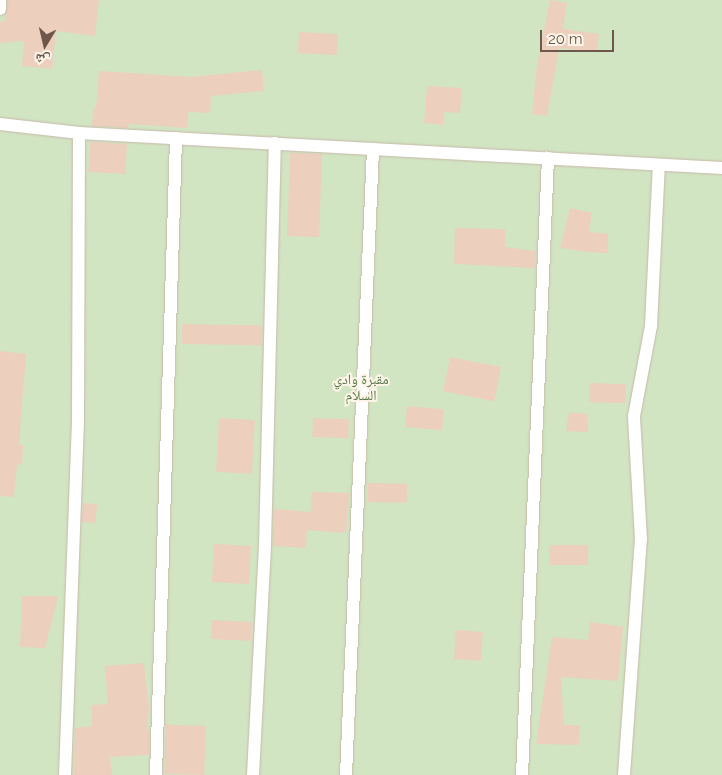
<!DOCTYPE html>
<html>
<head>
<meta charset="utf-8">
<style>
	body { margin:0 }
	#map { position:relative; width:722px; height:775px; overflow:hidden; background:#f9f0e2; font-family:Raleway,"Noto Naskh Arabic",sans-serif }
	div>[style] { position:absolute }
	.green>* { inset:0; background:#d1e5c3; transform-origin:0 0 }
	.building>* { inset:0; background:#eccfbd; transform-origin:0 0 }
	.roads { filter:drop-shadow(0 0 1px #c9b8aa) drop-shadow(0 0 1px #c9b8aa) }
	.lane>* { height:12px; margin:-6px; padding:0 6px; transform-origin:6px; border-radius:6px; background:#fff }
	span { translate:-50% -50%; white-space:nowrap; text-align:center; line-height:1.15; -webkit-text-stroke:4px #fdf5e8; paint-order:stroke }
	.park-label { font-size:14px; color:#567948 }
	.north { position:absolute; left:20px; top:20px; width:50px; height:50px; -webkit-text-stroke:4px #fdf5e8; paint-order:stroke; rotate:189deg; font-size:14px; font-weight:700; line-height:20px; text-align:center; color:#6e584b }
	.north::after { content:''; display:block; margin:auto; width:18px; height:22px; background:#6e584b; clip-path:polygon(50% 0,100% 100%,50% 72%,0 100%) }
	.scale { position:absolute; left:540px; top:30px; width:74px; height:22px; box-sizing:border-box; border:2px solid #6e584b; border-top:0; padding-left:6px; font-size:15px; line-height:18px; white-space:nowrap; color:#6e584b; -webkit-text-stroke:4px #fdf5e8; paint-order:stroke }
</style>
</head>
<body>
<div id="map">
	<div class="green">
		<i style="left:0;top:0;width:722px;height:775px"></i>
	</div>
	<div class="building">
		<i style="clip-path:polygon(8px 0,99px 0,95px 36px,56px 31px,52px 69px,22px 66px,24px 41px,0 43px,0 22px,4px 22px)"></i>
		<i style="clip-path:polygon(550px 0,567px 3px,563px 29px,599px 34px,597px 52px,559px 48px,547px 116px,532px 114px,537px 65px)"></i>
		<i style="left:299px;top:32px;width:39px;height:21px;rotate:3deg"></i>
		<i style="clip-path:polygon(262px 70px,264px 91px,211px 96px,210px 113px,188px 112px,187px 128px,129px 124px,128px 128px,92px 126px,93px 108px,96px 108px,99px 71px,191px 77px)"></i>
		<i style="clip-path:polygon(427px 86px,462px 88px,460px 113px,444px 112px,443px 125px,424px 123px)"></i>
		<i style="left:90px;top:142px;width:37px;height:30px;rotate:3deg"></i>
		<i style="left:290px;top:153px;width:32px;height:83px;rotate:2deg"></i>
		<i style="clip-path:polygon(570px 208px,592px 213px,589px 232px,608px 234px,608px 253px,588px 252px,560px 248px)"></i>
		<i style="clip-path:polygon(455px 228px,505px 229px,505px 247px,536px 251px,535px 268px,454px 264px)"></i>
		<i style="left:182px;top:324px;width:80px;height:20px;rotate:1deg"></i>
		<i style="clip-path:polygon(0 351px,26px 354px,19px 445px,23px 445px,22px 465px,17px 464px,14px 497px,0 496px)"></i>
		<i style="left:450px;top:357px;width:52px;height:35px;rotate:11deg"></i>
		<i style="left:590px;top:383px;width:36px;height:19px;rotate:2deg"></i>
		<i style="left:407px;top:406px;width:37px;height:21px;rotate:5deg"></i>
		<i style="clip-path:polygon(569px 412px,587px 414px,588px 432px,566px 431px)"></i>
		<i style="left:219px;top:418px;width:36px;height:54px;rotate:3deg"></i>
		<i style="left:313px;top:418px;width:36px;height:19px;rotate:2deg"></i>
		<i style="left:368px;top:483px;width:39px;height:19px;rotate:1deg"></i>
		<i style="clip-path:polygon(312px 492px,349px 493px,346px 533px,307px 530px,306px 548px,273px 546px,274px 509px,311px 512px)"></i>
		<i style="left:83px;top:503px;width:14px;height:19px;rotate:4deg"></i>
		<i style="left:214px;top:544px;width:37px;height:38px;rotate:3deg"></i>
		<i style="left:588px;top:545px;width:20px;height:39px;rotate:90deg"></i>
		<i style="clip-path:polygon(22px 596px,58px 596px,45px 648px,20px 647px)"></i>
		<i style="left:212px;top:620px;width:40px;height:19px;rotate:3deg"></i>
		<i style="clip-path:polygon(590px 622px,623px 627px,618px 681px,561px 677px,564px 725px,580px 725px,579px 745px,536px 744px,552px 637px,588px 640px)"></i>
		<i style="left:456px;top:630px;width:27px;height:29px;rotate:4deg"></i>
		<i style="clip-path:polygon(144px 663px,149px 708px,147px 731px,149px 731px,149px 755px,110px 757px,112px 775px,74px 775px,75px 728px,92px 726px,92px 705px,108px 704px,105px 666px)"></i>
		<i style="left:206px;top:726px;width:49px;height:40px;rotate:92deg"></i>
	</div>
	<div class="roads">
		<div class="lane">
			<i style="left:0;top:9px;width:9px;rotate:-90deg"></i>
			<i style="left:0;top:124px;width:80px;rotate:6.5deg"></i>
			<i style="left:79px;top:133px;width:644px;rotate:3.12deg"></i>
			<i style="left:65px;top:775px;width:354px;rotate:-87.9deg"></i>
			<i style="left:78px;top:421px;width:288px;rotate:-89.8deg"></i>
			<i style="left:156px;top:775px;width:637px;rotate:-88.2deg"></i>
			<i style="left:253px;top:775px;width:229px;rotate:-87deg"></i>
			<i style="left:265px;top:546px;width:403px;rotate:-88.6deg"></i>
			<i style="left:346px;top:775px;width:627px;rotate:-87.53deg"></i>
			<i style="left:522px;top:775px;width:618px;rotate:-87.59deg"></i>
			<i style="left:624px;top:775px;width:237px;rotate:-85.9deg"></i>
			<i style="left:641px;top:539px;width:123px;rotate:-93.3deg"></i>
			<i style="left:634px;top:416px;width:92px;rotate:-79.3deg"></i>
			<i style="left:651px;top:326px;width:161px;rotate:-87.2deg"></i>
		</div>
	</div>
	<div class="park-label">
		<span style="left:361px;top:387px">مقبرة وادي<br>السلام</span>
	</div>
	<div class="north">ش</div>
	<div class="scale">20 m</div>
</div>
</body>
</html>
